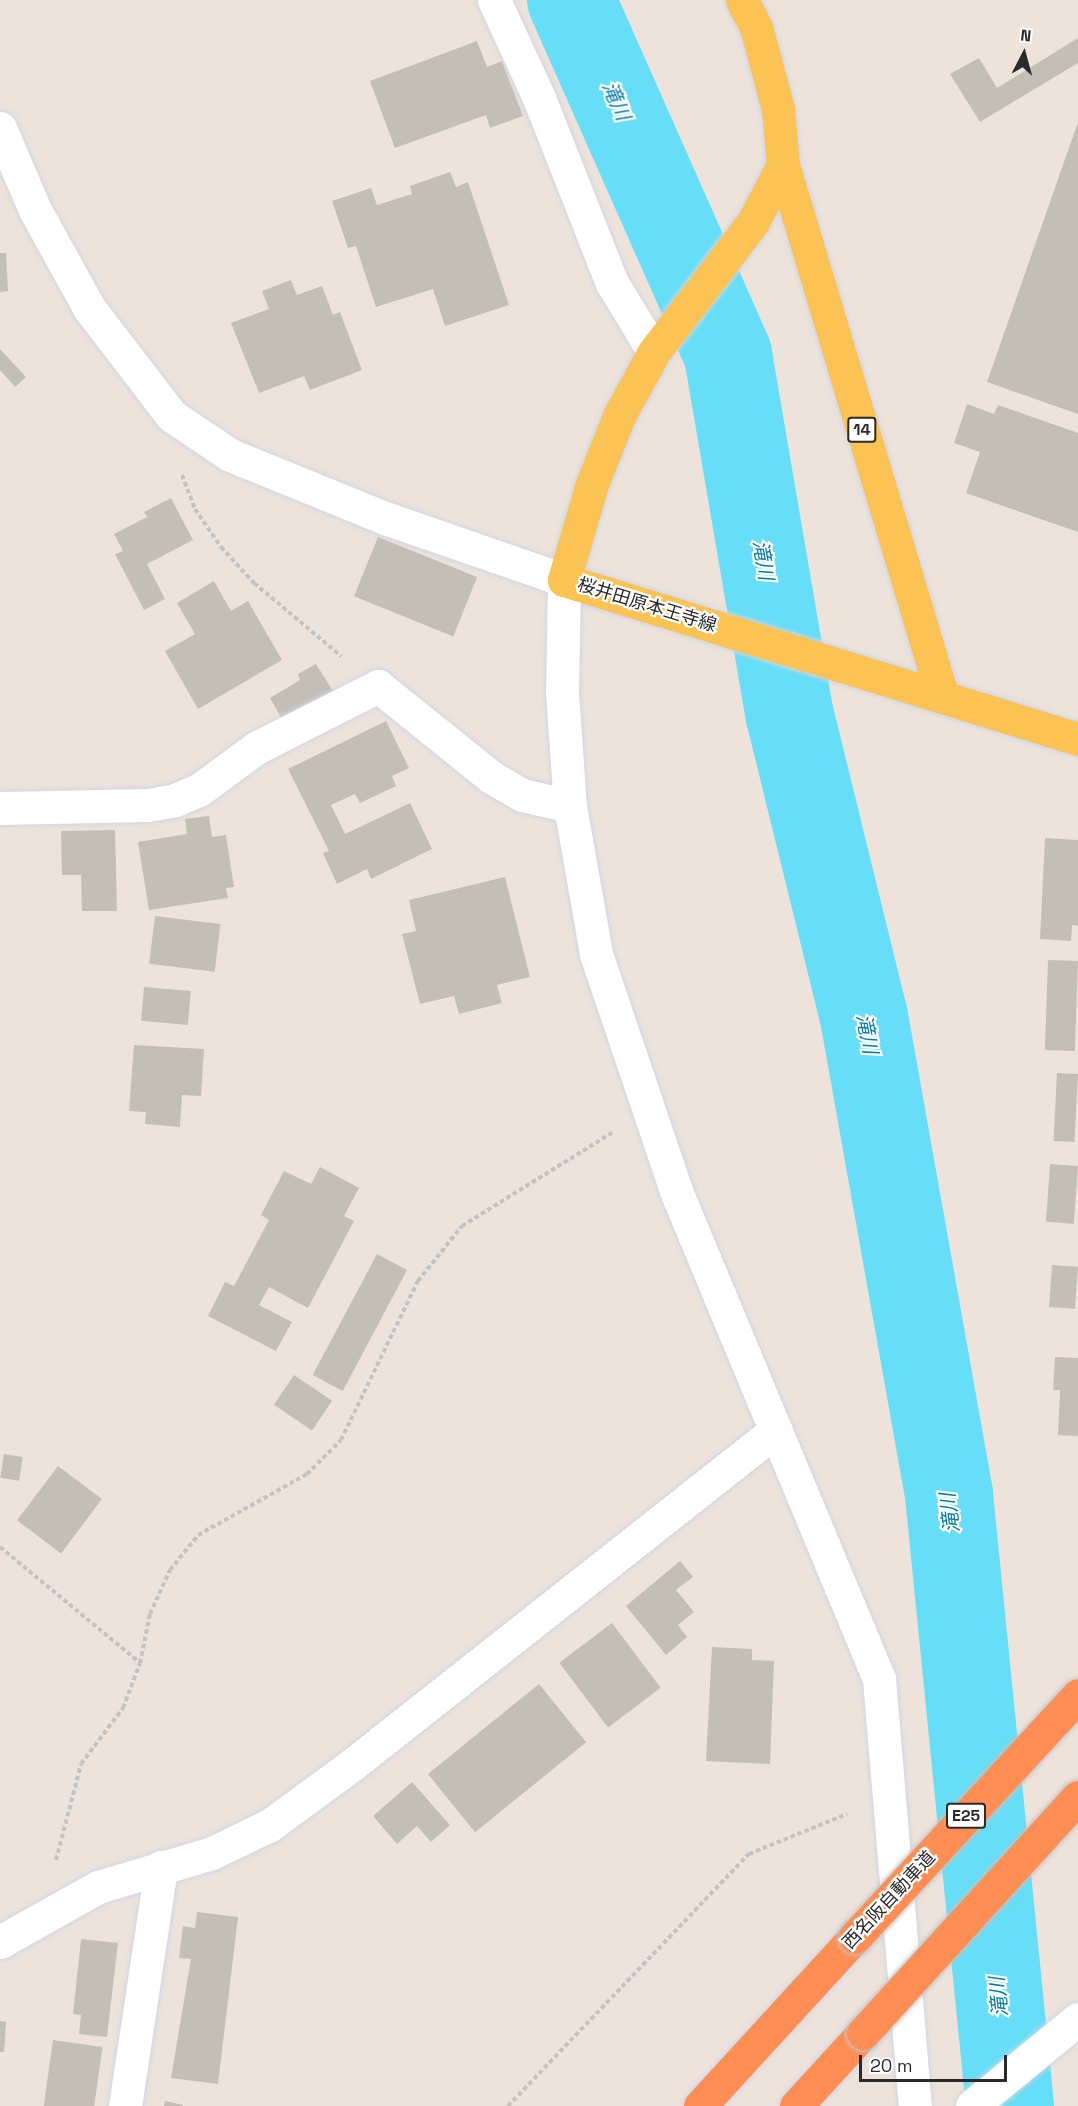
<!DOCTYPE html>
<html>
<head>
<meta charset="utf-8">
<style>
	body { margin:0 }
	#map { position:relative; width:1078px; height:2106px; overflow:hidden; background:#ede3db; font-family:"Space Grotesk","Noto Sans JP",sans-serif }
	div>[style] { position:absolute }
	.river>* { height:88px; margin:-44px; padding:0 44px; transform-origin:44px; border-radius:44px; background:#66def7 }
	.building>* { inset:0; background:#c4bfb6; transform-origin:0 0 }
	.path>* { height:4px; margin-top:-2px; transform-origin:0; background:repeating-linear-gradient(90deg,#c3c3c3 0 4.5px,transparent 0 7.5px) }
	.roads { filter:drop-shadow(0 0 2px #d0d6e4) drop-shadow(0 0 2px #d0d6e4) }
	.minor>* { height:33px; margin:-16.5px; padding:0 16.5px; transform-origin:16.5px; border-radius:16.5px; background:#fff }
	.major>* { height:33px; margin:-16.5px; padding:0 16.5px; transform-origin:16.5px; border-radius:16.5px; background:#fac353 }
	.highway>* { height:33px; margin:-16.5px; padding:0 16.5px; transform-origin:16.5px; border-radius:16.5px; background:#ff8e54 }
	.bridges { filter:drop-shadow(0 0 2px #c3c3c3) drop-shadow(0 0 2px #c3c3c3) }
	.highway-bridge>* { height:33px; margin:-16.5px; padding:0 16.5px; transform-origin:16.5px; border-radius:16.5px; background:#ff8e54 }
	span { translate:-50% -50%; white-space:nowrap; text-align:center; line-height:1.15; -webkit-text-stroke:4.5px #fff; paint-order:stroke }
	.shield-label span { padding:2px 4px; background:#fff; border:2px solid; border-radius:4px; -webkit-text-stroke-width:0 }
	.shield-label { font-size:16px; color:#2a2a2a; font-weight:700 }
	.street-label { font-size:18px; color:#2a2a2a }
	.water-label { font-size:20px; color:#047ca4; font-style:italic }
	.north { position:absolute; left:994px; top:24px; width:60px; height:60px; -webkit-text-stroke:4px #fff; paint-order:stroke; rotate:6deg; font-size:16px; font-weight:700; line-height:24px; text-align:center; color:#2a2a2a }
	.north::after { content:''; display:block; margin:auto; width:21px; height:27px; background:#2a2a2a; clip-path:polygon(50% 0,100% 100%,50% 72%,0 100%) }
	.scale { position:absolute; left:859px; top:2055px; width:148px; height:27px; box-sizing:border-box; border:3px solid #2a2a2a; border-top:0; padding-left:8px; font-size:18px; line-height:21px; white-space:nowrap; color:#2a2a2a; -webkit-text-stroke:4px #fff; paint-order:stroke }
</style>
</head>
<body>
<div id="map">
	<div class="river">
		<i style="left:571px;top:0;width:388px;rotate:66.1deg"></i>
		<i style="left:728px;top:355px;width:366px;rotate:80.3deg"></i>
		<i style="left:790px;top:716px;width:310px;rotate:76.2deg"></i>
		<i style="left:864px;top:1017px;width:485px;rotate:79.9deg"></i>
		<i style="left:949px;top:1495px;width:614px;rotate:84.3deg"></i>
	</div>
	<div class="building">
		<i style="clip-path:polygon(1078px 38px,1078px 63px,980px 122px,950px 74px,979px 58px,997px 88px)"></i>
		<i style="clip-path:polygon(477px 41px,487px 67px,502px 61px,523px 116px,490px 128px,486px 115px,395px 148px,370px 81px)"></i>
		<i style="clip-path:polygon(1078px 122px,1078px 414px,987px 382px)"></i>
		<i style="clip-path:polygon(450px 172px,456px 187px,468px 182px,509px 305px,445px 326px,433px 289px,376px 307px,356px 246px,348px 248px,332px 201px,371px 188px,377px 205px,412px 194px,410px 186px)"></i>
		<i style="clip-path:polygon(0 253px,6px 253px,8px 291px,0 292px)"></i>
		<i style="clip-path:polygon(291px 280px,297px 295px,322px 286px,333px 315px,340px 312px,362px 370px,310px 390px,304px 376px,259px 393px,231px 323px,269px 309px,262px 291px)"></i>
		<i style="clip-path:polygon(0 349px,26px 377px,15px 387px,0 370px)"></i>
		<i style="clip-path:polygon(967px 404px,994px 414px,998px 405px,1078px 433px,1078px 532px,966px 493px,980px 452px,954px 443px)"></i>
		<i style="clip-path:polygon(171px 498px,193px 540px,147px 564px,165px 599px,144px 610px,115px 554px,123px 551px,114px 534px,147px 517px,144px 512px)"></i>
		<i style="left:378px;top:537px;width:107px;height:64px;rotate:22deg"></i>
		<i style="clip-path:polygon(214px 581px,231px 611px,248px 601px,282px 660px,198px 709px,165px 651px,195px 634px,177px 603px)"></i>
		<i style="clip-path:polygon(316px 664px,333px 691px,283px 721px,270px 698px,300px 680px,298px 674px)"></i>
		<i style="clip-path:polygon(386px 721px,409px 768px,392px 776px,396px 786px,360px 803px,355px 794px,331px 805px,345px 834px,410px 803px,432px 849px,371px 879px,367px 869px,337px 884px,323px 853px,329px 851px,288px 769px)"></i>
		<i style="clip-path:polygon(209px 816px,212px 837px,226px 835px,234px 887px,226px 888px,228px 898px,149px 910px,138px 842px,187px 834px,185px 819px)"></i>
		<i style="clip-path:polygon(115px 830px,117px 911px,82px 911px,81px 875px,62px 875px,61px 831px)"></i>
		<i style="clip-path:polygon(1045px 838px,1078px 840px,1078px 926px,1072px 925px,1071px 941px,1040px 939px)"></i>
		<i style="clip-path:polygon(505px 877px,530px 977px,497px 985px,502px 1003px,459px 1014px,454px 996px,420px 1004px,402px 934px,416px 931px,409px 900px)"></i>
		<i style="left:155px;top:916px;width:66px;height:48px;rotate:7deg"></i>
		<i style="left:1048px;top:960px;width:30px;height:90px;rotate:2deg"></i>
		<i style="left:144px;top:987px;width:47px;height:34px;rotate:5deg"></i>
		<i style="clip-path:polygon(134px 1045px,204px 1049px,201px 1096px,182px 1095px,180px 1127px,145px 1124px,146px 1112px,129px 1111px)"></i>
		<i style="left:1057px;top:1073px;width:21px;height:68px;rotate:3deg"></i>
		<i style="left:1050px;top:1164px;width:28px;height:58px;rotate:4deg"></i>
		<i style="clip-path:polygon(320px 1167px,359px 1188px,344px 1216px,354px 1221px,308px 1308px,269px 1287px,259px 1305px,292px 1322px,276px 1351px,208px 1316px,225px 1282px,234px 1286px,269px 1220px,261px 1215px,284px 1171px,311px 1184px)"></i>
		<i style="left:377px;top:1254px;width:34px;height:137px;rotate:28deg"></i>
		<i style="left:1052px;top:1265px;width:26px;height:42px;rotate:4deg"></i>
		<i style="clip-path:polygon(1055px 1357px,1078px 1358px,1078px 1436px,1058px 1435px,1060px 1390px,1053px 1390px)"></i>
		<i style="left:294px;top:1375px;width:46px;height:36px;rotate:34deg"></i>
		<i style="left:4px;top:1454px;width:19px;height:24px;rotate:9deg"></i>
		<i style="left:58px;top:1466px;width:55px;height:68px;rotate:37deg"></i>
		<i style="clip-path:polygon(680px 1561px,693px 1577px,676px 1590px,694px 1612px,678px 1625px,687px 1637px,666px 1655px,626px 1606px)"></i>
		<i style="left:612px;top:1623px;width:81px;height:66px;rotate:53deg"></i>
		<i style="clip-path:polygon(712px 1647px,752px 1649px,752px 1660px,774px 1661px,770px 1764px,706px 1761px)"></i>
		<i style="left:539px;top:1684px;width:75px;height:143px;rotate:51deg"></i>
		<i style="clip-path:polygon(412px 1782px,450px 1825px,431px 1842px,417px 1826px,397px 1844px,373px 1816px)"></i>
		<i style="clip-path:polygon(197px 1912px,238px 1917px,218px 2084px,171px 2078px,191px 1959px,179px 1958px,183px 1926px,195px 1928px)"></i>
		<i style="clip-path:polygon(81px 1939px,118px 1943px,107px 2037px,79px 2034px,81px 2015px,73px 2014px)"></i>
		<i style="clip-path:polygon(0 2021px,6px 2022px,4px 2052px,0 2052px)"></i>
		<i style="left:53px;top:2040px;width:50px;height:67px;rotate:8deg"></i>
		<i style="clip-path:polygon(165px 2101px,183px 2105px,183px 2106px,164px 2106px)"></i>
	</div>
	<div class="path">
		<i style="left:182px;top:475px;width:36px;rotate:69deg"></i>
		<i style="left:195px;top:509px;width:46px;rotate:55.6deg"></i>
		<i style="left:221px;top:547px;width:49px;rotate:47.5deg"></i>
		<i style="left:254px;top:583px;width:114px;rotate:40deg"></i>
		<i style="left:0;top:1547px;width:182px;rotate:39.6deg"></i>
		<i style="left:56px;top:1860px;width:99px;rotate:-75.4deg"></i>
		<i style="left:81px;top:1764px;width:70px;rotate:-53.1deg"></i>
		<i style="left:123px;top:1708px;width:48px;rotate:-69.3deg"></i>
		<i style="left:140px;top:1663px;width:50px;rotate:-78.5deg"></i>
		<i style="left:150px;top:1614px;width:48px;rotate:-65.6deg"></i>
		<i style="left:170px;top:1570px;width:45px;rotate:-51.3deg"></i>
		<i style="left:198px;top:1535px;width:125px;rotate:-29.2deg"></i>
		<i style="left:307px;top:1474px;width:48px;rotate:-45deg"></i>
		<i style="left:341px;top:1440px;width:177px;rotate:-64.2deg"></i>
		<i style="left:418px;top:1281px;width:70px;rotate:-51.3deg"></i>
		<i style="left:462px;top:1226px;width:178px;rotate:-31.9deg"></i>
		<i style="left:508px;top:2106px;width:349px;rotate:-46.3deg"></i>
		<i style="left:749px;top:1854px;width:106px;rotate:-22.2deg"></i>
	</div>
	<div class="roads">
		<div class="minor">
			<i style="left:494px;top:0;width:108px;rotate:65.3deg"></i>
			<i style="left:539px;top:98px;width:199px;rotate:68.5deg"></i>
			<i style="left:612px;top:283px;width:81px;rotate:58.7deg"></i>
			<i style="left:0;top:128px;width:89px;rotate:66.9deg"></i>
			<i style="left:35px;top:210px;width:112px;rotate:61.1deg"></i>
			<i style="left:89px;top:308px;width:136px;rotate:52.5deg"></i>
			<i style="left:172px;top:416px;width:70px;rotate:33.9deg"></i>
			<i style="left:230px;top:455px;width:170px;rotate:22.1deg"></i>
			<i style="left:388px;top:519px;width:186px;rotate:19.1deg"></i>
			<i style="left:564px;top:580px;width:112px;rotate:91deg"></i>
			<i style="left:562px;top:692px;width:114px;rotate:86deg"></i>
			<i style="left:570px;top:806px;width:150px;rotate:80deg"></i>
			<i style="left:596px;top:954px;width:250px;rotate:71.3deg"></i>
			<i style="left:676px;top:1191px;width:529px;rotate:67.41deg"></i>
			<i style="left:879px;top:1679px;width:429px;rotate:85.2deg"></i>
			<i style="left:0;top:808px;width:148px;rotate:-1.2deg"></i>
			<i style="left:148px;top:805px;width:27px;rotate:-10deg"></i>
			<i style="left:175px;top:800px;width:26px;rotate:-23deg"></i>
			<i style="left:199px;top:790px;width:71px;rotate:-36.4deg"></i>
			<i style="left:256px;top:748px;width:137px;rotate:-26.9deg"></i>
			<i style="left:378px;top:686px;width:145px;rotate:38.8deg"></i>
			<i style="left:491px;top:777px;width:36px;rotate:30deg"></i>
			<i style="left:522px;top:795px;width:49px;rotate:12.9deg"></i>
			<i style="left:0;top:1942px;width:112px;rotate:-29.3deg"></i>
			<i style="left:98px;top:1887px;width:119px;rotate:-16.6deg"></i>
			<i style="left:212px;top:1853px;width:64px;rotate:-25.8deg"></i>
			<i style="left:270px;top:1825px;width:103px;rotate:-36.3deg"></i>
			<i style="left:353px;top:1764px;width:538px;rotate:-38.28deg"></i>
			<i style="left:125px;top:2106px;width:242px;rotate:-81.4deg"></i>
			<i style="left:972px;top:2106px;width:137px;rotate:-39.4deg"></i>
		</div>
		<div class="major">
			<i style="left:742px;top:0;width:30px;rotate:63deg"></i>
			<i style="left:756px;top:27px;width:85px;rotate:75deg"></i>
			<i style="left:778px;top:109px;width:56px;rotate:84.9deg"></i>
			<i style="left:783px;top:165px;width:64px;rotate:117.8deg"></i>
			<i style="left:753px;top:222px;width:163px;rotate:127.3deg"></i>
			<i style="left:654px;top:352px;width:73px;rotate:118.7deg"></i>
			<i style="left:619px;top:416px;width:73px;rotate:111.7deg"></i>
			<i style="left:592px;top:484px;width:100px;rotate:106.3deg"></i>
			<i style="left:564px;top:580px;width:538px;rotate:17.19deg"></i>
			<i style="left:783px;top:165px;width:553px;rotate:73.3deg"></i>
		</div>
		<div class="highway">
			<i style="left:700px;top:2106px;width:229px;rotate:-47.5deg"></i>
			<i style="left:796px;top:2106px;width:99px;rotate:-47.5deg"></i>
		</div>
	</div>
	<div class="bridges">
		<div class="highway-bridge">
			<i style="left:855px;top:1937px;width:329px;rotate:-47.3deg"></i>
			<i style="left:863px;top:2033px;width:319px;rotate:-47.7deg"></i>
		</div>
	</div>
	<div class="shield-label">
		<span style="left:862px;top:430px">14</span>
		<span style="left:966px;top:1816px">E25</span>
	</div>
	<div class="street-label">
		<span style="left:647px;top:605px;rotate:17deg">桜井田原本王寺線</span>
		<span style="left:889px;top:1900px;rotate:-47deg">西名阪自動車道</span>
	</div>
	<div class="water-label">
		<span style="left:616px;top:101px;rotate:66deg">滝川</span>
		<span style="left:763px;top:560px;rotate:80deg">滝川</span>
		<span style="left:867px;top:1034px;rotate:79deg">滝川</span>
		<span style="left:950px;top:1513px;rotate:-97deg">滝川</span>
		<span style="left:999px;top:1997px;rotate:-96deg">滝川</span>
	</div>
	<div class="north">N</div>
	<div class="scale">20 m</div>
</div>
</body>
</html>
